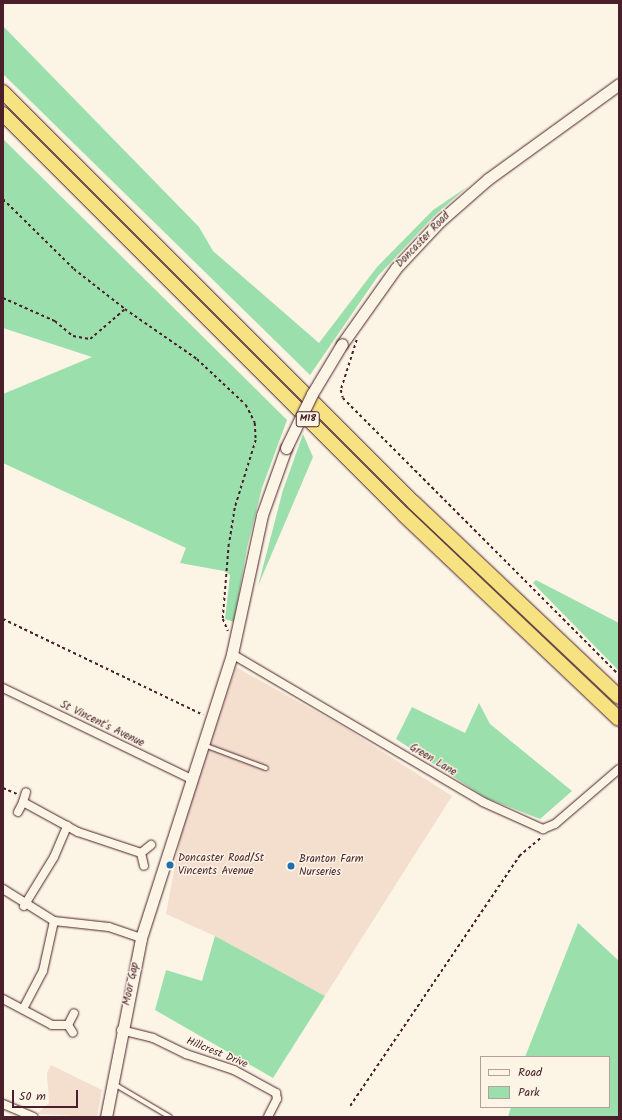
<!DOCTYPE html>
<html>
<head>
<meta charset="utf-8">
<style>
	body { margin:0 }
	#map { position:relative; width:622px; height:1120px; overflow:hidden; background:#fcf5e5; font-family:Kalam,sans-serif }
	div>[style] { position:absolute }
	.built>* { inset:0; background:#f4dece }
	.green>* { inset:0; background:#9bdfac }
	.path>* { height:1.5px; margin-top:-0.75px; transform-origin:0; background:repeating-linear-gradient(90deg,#4a1f2b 0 3px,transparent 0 6px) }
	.roads { filter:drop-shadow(0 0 1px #4a1f2b) drop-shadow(0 0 1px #4a1f2b) }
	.service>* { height:4px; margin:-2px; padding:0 2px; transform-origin:2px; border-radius:2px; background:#fcf5e5 }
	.minor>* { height:8px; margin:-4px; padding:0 4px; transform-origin:4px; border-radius:4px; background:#fcf5e5 }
	.secondary>* { height:11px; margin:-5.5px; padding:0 5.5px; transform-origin:5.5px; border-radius:5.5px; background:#fcf5e5 }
	.motorway>* { height:14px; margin:-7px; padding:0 7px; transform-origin:7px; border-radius:7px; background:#f7e281 }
	.bridges { filter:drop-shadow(0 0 1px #4a1f2b) drop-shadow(0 0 1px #4a1f2b) }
	.secondary-bridge>* { height:11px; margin:-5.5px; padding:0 5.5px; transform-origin:5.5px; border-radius:5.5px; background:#fcf5e5 }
	.dots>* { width:11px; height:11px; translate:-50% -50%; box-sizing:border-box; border:2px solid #fcf5e5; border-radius:50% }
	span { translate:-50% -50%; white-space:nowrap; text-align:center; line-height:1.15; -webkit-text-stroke:3px #fcf5e5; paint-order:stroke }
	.shield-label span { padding:1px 3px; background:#fcf5e5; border:1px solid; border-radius:3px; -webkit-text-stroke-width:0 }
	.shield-label { font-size:10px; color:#4a1f2b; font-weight:700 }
	.street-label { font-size:11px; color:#4a1f2b }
	.poi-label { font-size:11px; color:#4a1f2b }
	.left { translate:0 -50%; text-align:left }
	.frame { position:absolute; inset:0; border:4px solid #4a1f2b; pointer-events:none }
	.legend { position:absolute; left:480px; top:1056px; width:130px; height:52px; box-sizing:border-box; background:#fcf5e5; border:1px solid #b59f9b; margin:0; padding:5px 7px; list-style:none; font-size:12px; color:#4a1f2b }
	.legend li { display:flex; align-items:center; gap:8px; height:20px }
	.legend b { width:20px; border:1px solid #b59f9b }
	.scale { position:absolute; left:12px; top:1090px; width:66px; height:18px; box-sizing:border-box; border:2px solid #4a1f2b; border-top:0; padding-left:5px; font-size:12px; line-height:14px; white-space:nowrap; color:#4a1f2b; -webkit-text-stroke:3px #fcf5e5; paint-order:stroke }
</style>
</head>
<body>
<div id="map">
	<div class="built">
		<i style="clip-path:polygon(236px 667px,347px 729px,452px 796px,325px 996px,215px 936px,166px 914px,182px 827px)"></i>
		<i style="clip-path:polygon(51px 1065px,102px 1090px,97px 1117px,37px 1114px,49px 1103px,47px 1073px)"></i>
	</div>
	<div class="green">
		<i style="clip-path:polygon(3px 26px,199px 227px,213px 251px,319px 343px,377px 267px,433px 210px,467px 187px,434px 216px,378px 276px,310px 375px,3px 74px)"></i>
		<i style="clip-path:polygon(3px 139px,287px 420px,262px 488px,247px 548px,234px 622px,225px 619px,230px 575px,224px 571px,180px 563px,186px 548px,3px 463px,3px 394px,92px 357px,3px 328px)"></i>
		<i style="clip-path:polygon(303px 434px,313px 457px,258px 586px,283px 490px)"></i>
		<i style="clip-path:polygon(536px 580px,619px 623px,619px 671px,533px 583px)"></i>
		<i style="clip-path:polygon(479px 703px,490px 724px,572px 791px,540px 819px,486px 798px,396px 739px,412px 707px,465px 733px)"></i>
		<i style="clip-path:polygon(578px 923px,619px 961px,619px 1117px,508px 1117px,511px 1107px,609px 1107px,609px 1057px,525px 1057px)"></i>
		<i style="clip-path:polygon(215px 936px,325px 996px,273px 1078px,155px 1010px,166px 970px,202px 981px)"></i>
	</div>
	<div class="path">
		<i style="left:3px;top:199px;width:100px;rotate:44.6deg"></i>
		<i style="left:74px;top:269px;width:65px;rotate:38.1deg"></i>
		<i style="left:125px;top:309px;width:88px;rotate:34.8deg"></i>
		<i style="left:197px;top:359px;width:67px;rotate:43.2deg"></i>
		<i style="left:246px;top:405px;width:20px;rotate:63deg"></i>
		<i style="left:255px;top:423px;width:17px;rotate:87deg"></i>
		<i style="left:256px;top:440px;width:71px;rotate:107.2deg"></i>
		<i style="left:235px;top:508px;width:36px;rotate:99deg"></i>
		<i style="left:229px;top:544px;width:75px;rotate:94.6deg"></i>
		<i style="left:223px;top:619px;width:13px;rotate:67deg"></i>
		<i style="left:3px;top:298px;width:57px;rotate:23.9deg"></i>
		<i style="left:55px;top:321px;width:23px;rotate:40deg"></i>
		<i style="left:73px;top:336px;width:17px;rotate:10deg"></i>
		<i style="left:90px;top:339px;width:46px;rotate:-40.6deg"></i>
		<i style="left:357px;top:340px;width:52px;rotate:107.7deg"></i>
		<i style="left:341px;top:390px;width:8px;rotate:76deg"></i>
		<i style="left:343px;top:398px;width:391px;rotate:45.1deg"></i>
		<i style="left:3px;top:619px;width:222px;rotate:25.6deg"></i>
		<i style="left:3px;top:788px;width:15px;rotate:23deg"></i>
		<i style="left:350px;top:1106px;width:302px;rotate:-55.9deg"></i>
		<i style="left:519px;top:856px;width:30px;rotate:-40deg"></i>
	</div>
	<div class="roads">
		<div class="service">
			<i style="left:204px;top:745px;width:66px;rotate:20.4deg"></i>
			<i style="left:114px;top:1084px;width:65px;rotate:30.5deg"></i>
		</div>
		<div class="minor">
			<i style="left:232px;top:654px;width:291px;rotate:30.5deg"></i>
			<i style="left:483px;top:802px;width:66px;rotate:24.2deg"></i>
			<i style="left:543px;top:829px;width:13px;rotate:-23deg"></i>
			<i style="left:555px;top:824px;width:84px;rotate:-40.7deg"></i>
			<i style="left:3px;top:688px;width:209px;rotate:25.8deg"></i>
			<i style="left:23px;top:802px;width:10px;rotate:-73deg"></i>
			<i style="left:18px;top:812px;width:11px;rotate:-63deg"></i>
			<i style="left:23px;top:802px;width:63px;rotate:28.6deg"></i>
			<i style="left:78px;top:832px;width:66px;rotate:18.4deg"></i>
			<i style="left:141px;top:853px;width:13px;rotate:77deg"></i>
			<i style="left:141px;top:853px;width:13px;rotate:-39deg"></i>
			<i style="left:3px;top:889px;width:60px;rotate:32.1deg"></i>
			<i style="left:54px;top:921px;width:55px;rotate:6.2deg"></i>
			<i style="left:109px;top:927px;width:34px;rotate:19deg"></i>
			<i style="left:24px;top:906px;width:57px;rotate:-58.5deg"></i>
			<i style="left:54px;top:857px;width:34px;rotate:-67deg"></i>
			<i style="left:3px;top:999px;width:55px;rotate:28deg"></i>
			<i style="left:52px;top:1025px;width:16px"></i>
			<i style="left:68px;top:1025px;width:9px;rotate:58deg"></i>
			<i style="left:23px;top:1009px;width:43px;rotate:-62.2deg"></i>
			<i style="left:43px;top:971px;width:51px;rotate:-77.6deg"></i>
			<i style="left:68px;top:1025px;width:13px;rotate:-63deg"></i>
			<i style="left:121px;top:1030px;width:33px;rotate:14deg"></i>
			<i style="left:153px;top:1038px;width:37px;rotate:26deg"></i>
			<i style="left:186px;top:1054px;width:51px;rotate:18.4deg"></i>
			<i style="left:234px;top:1070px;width:48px;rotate:28.7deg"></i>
			<i style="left:276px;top:1093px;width:6px;rotate:81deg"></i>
			<i style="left:277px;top:1099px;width:20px;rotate:117deg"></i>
			<i style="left:3px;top:1104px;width:33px;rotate:23deg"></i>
		</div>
		<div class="secondary">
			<i style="left:342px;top:344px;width:93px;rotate:-54.6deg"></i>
			<i style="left:396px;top:268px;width:64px;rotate:-46.9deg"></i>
			<i style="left:440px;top:221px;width:64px;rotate:-41.2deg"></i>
			<i style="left:488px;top:179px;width:162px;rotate:-35.9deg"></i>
			<i style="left:106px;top:1117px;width:182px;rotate:-78.9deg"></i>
			<i style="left:141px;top:938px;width:298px;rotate:-72.2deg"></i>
			<i style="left:232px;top:654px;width:142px;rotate:-77.8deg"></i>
			<i style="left:262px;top:515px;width:71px;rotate:-70.3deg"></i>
		</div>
		<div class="motorway">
			<i style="left:3px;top:92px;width:581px;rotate:45deg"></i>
			<i style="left:414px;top:503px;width:282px;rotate:43.4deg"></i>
			<i style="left:3px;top:114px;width:567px;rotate:45deg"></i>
			<i style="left:404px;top:515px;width:296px;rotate:43.5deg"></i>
		</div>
	</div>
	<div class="bridges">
		<div class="secondary-bridge">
			<i style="left:286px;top:448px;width:60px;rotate:-64.3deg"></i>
			<i style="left:312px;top:394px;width:58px;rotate:-59deg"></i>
		</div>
	</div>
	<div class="dots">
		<i style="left:170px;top:865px;background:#1f6fb2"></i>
		<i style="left:291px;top:866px;background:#1f6fb2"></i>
	</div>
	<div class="shield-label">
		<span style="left:308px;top:419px">M18</span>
	</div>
	<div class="street-label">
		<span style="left:423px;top:240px;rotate:-46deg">Doncaster Road</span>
		<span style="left:102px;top:724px;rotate:26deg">St Vincent's Avenue</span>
		<span style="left:433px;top:760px;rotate:31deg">Green Lane</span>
		<span style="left:131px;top:984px;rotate:-78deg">Moor Gap</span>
		<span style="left:217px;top:1053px;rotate:22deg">Hillcrest Drive</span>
	</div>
	<div class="poi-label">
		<span class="left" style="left:178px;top:865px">Doncaster Road/St<br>Vincents Avenue</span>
		<span class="left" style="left:299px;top:866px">Branton Farm<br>Nurseries</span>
	</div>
	<div class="frame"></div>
	<ul class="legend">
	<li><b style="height:5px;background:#fcf5e5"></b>Road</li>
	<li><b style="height:11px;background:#9bdfac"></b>Park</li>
	</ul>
	<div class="scale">50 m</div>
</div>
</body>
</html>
